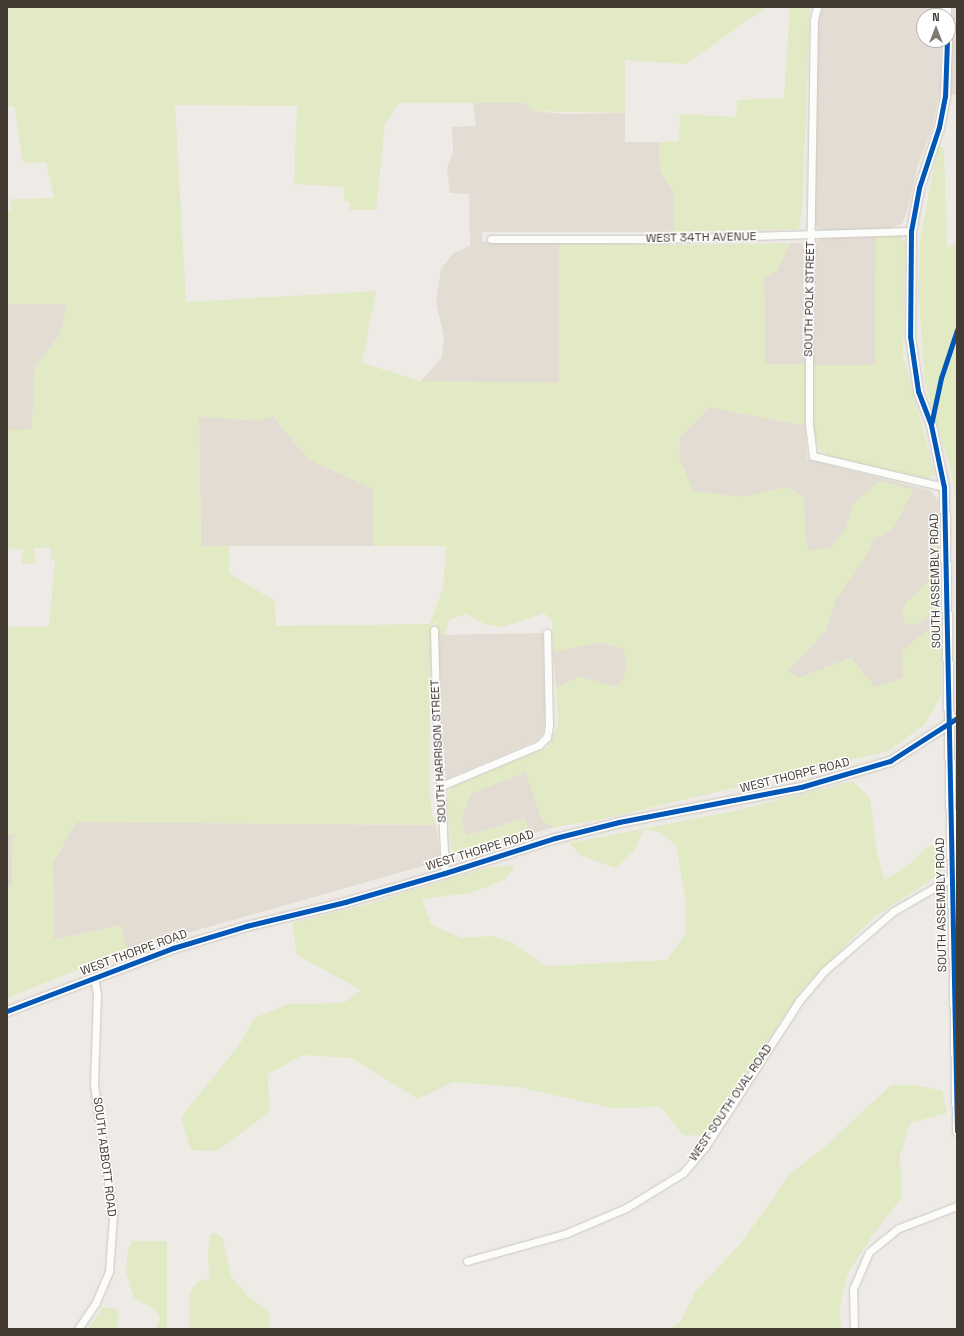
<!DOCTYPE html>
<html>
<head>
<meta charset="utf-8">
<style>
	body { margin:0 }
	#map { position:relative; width:964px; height:1336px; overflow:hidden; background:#eeebe6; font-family:"Space Grotesk",sans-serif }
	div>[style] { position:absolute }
	.residential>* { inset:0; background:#e3dcd3 }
	.green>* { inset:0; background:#e1eac4 }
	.roads { filter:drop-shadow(0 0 1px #cbc7c2) drop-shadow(0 0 1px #cbc7c2) }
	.minor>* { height:7px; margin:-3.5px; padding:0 3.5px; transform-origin:3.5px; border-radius:3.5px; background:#fcfcfb }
	.tertiary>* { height:9px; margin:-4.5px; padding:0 4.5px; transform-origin:4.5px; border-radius:4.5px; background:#fcfcfb }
	.cycleway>* { height:5px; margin:-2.5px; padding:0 2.5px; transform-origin:2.5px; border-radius:2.5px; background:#0057b8 }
	span { translate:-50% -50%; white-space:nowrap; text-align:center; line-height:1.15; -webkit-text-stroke:3px #fff; paint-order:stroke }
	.street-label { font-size:12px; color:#443b33 }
	.frame { position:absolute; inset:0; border:8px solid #443b33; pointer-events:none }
	.north { position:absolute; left:916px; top:8px; width:40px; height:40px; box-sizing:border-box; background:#fff; border:1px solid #b4b1ad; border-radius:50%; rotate:0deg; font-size:11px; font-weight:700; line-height:16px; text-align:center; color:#443b33 }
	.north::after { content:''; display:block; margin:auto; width:14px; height:18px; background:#807972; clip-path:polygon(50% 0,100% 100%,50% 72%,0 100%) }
</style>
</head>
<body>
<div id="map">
	<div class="residential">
		<i style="clip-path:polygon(823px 7px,940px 7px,940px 16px,924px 16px,924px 40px,940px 40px,941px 86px,932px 129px,918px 165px,907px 212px,902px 223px,892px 228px,828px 231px,818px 228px,813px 221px,818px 19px)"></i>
		<i style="clip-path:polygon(953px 7px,957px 7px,957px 94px,950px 95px)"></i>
		<i style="clip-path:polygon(473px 103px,525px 103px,534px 111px,564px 114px,625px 113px,625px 142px,659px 142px,660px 170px,674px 193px,674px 232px,482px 232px,482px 242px,559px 242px,559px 383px,421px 381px,442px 357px,444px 337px,436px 303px,441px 268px,454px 253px,470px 246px,469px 194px,450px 193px,447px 168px,453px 152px,452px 127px,476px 126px)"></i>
		<i style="clip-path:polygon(876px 236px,875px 365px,812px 365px,813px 247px,820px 238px)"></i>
		<i style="clip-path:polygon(790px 243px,801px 243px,804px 250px,806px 364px,765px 364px,764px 278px,777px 271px)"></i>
		<i style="clip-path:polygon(7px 304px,67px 304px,60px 335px,35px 367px,32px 430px,7px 430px)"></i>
		<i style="clip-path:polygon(709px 407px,805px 426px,807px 459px,931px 491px,938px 501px,941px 620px,902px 651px,903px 678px,875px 687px,851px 658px,799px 678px,788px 671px,826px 630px,835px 601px,865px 558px,808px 550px,805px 537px,804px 499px,788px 487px,743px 497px,693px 491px,679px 458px,680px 438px)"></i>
		<i style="clip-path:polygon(199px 416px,259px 421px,273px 416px,308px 459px,373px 489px,373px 546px,201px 546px)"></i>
		<i style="clip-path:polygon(543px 633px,545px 718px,543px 733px,538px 740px,446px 779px,441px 772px,436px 635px)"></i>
		<i style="clip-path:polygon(602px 642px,624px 649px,627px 671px,618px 687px,579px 677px,556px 688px,553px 652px)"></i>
		<i style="clip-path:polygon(526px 771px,542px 821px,555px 827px,530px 834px,525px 818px,466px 836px,461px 822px,470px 794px)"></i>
		<i style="clip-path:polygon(77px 822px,436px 825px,440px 858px,434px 863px,127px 950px,120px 925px,54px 940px,53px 862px)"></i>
		<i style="clip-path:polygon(7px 834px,13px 834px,12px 886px,7px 887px)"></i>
	</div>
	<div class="green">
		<i style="clip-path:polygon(evenodd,7px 7px,766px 7px,686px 64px,625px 60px,625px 113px,534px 111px,525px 103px,399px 103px,385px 124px,376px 210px,349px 210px,349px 202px,344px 201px,344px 187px,294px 184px,297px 106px,175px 105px,186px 302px,376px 291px,362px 363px,421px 381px,559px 383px,559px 242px,678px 245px,790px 243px,777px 271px,764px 278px,765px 364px,806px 364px,805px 426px,709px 407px,680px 438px,679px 458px,693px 491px,743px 497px,788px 487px,804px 499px,805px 537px,808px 550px,830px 548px,845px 530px,853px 505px,879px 481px,914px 490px,892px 530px,874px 539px,865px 558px,835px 601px,826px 630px,788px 671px,799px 678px,851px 658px,875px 687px,903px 678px,902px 651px,941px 620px,942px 694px,925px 724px,888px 751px,598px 820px,555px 827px,542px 821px,526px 772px,470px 794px,461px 822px,466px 836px,525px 818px,530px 834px,452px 855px,447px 803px,450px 788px,548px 747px,558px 725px,556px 688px,579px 677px,618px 687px,627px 671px,624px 649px,602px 642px,553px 652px,552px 621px,544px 613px,502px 627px,485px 624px,466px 614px,449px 620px,445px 635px,436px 635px,437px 621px,431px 625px,429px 784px,432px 814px,436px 825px,77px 822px,53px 862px,54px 940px,121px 925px,127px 950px,7px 998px,7px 887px,12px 886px,13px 834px,7px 834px,7px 627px,49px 627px,55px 560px,51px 560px,51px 548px,34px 548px,35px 563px,21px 564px,23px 550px,7px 548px,7px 430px,32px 429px,35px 367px,60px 335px,67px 304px,7px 304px,7px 211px,11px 211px,11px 199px,54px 198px,46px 162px,23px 163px,14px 106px,7px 106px,7px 7px,199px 416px,259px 421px,273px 416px,308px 459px,373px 489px,373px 546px,446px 546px,443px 588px,430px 624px,276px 626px,275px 601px,229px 573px,229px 546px,201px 546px,199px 416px)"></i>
		<i style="clip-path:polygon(790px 7px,810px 7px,802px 211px,799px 229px,674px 232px,674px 193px,660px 170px,659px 142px,679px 141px,680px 114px,736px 117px,737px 100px,784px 98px)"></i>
		<i style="clip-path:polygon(938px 146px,944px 148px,947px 248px,957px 242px,957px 505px,950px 467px,925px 384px,918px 288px,920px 240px)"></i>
		<i style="clip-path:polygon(876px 236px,901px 236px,905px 243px,903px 356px,935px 474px,929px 479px,829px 456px,821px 451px,814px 439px,812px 365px,875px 365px)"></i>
		<i style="clip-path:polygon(937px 532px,939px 609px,915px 625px,905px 623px,901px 614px,907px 602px,928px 582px,932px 543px)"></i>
		<i style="clip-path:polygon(853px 781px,870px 798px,877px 855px,885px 880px,910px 864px,927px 847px,942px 844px,943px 869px,931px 880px,873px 918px,804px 987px,703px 1136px,683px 1135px,661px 1107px,612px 1108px,518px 1087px,453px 1082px,418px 1099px,351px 1058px,303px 1055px,268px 1074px,269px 1113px,216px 1151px,191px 1150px,181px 1117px,240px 1044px,254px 1018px,288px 1004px,343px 1003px,361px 990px,297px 955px,292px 923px,368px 904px,485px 868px,515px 865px,505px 880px,470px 893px,422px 899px,431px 924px,461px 938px,494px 936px,510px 942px,546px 966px,667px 960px,685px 935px,686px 902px,676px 846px,662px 833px,644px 829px,634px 851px,615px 868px,580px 855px,569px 843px,730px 812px)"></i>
		<i style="clip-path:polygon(891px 1085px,916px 1085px,942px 1091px,947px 1113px,910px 1123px,900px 1156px,902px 1197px,872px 1236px,847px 1275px,839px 1312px,842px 1329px,671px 1329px,680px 1322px,696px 1291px,742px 1242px,789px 1175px,828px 1144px)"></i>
		<i style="clip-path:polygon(216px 1233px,223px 1239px,231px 1276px,248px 1296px,270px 1313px,270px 1329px,190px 1329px,189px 1294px,196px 1283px,209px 1278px,208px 1248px,211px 1234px)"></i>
		<i style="clip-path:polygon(133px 1241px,167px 1241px,167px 1329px,156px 1329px,160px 1319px,156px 1310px,134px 1298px,126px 1272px,128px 1248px)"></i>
		<i style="clip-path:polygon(103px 1307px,117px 1309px,119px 1318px,116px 1329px,88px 1329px)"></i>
	</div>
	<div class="roads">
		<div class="minor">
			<i style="left:817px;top:7px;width:13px;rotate:103deg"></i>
			<i style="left:814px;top:20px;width:317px;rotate:90.9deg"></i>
			<i style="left:809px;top:337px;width:87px;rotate:90deg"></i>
			<i style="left:809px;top:424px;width:32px;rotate:83deg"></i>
			<i style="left:813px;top:456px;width:135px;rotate:13.3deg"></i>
			<i style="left:491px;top:239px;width:163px"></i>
			<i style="left:654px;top:239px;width:257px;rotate:-1.8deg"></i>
			<i style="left:434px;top:630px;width:141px;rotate:88.4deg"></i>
			<i style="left:438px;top:771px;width:15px;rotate:79deg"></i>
			<i style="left:441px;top:786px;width:87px;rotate:87.4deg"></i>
			<i style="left:441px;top:786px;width:106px;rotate:-22.7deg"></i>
			<i style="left:539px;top:745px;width:11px;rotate:-45deg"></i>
			<i style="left:547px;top:737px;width:11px;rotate:-80deg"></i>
			<i style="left:549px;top:726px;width:93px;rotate:-91.2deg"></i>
			<i style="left:467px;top:1261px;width:104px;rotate:-15.6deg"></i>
			<i style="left:567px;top:1233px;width:64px;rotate:-23deg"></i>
			<i style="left:626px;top:1208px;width:67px;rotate:-31.6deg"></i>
			<i style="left:683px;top:1173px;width:34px;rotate:-50deg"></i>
			<i style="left:705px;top:1147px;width:174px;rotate:-57.2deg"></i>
			<i style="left:799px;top:1001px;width:38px;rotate:-50deg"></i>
			<i style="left:823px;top:972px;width:94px;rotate:-40.7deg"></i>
			<i style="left:894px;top:911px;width:66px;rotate:-30.1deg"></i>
			<i style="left:951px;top:878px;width:6px"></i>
			<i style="left:78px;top:1329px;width:32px;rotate:-56deg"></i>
			<i style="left:96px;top:1302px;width:34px;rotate:-67deg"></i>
			<i style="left:109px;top:1271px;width:55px;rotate:-85.8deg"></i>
			<i style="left:113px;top:1216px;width:133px;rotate:-98.2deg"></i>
			<i style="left:94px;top:1084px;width:90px;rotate:-88.1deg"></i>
			<i style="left:97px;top:994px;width:17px;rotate:-100deg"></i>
			<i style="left:854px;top:1329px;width:40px;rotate:-91.4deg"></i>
			<i style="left:853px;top:1289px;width:40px;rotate:-66.6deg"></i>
			<i style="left:869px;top:1252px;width:38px;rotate:-39deg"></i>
			<i style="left:899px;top:1228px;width:62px;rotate:-20.8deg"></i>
		</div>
		<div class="tertiary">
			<i style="left:946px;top:7px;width:9px;rotate:90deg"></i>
			<i style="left:947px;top:40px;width:56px;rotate:92deg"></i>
			<i style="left:945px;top:96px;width:32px;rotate:101deg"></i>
			<i style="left:939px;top:127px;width:64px;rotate:108.2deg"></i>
			<i style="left:919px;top:188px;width:44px;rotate:100.5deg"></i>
			<i style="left:911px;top:231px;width:105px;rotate:90.5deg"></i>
			<i style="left:910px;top:336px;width:56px;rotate:81.7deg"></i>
			<i style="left:918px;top:391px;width:36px;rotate:69deg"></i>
			<i style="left:931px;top:425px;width:63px;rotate:78.2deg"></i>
			<i style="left:944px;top:487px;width:644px;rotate:88.84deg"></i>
			<i style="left:7px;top:1011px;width:178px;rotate:-20.8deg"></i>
			<i style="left:173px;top:948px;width:76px;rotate:-16.8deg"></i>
			<i style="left:246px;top:926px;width:102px;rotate:-13.6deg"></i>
			<i style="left:345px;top:902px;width:104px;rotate:-16.2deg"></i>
			<i style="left:445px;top:873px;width:115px;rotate:-17.7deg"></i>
			<i style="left:555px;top:838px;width:66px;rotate:-14deg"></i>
			<i style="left:619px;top:822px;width:185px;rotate:-10.9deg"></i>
			<i style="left:801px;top:787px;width:93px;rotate:-16.3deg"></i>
			<i style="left:890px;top:761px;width:80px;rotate:-32.7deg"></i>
		</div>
	</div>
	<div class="cycleway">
		<i style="left:947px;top:40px;width:56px;rotate:92deg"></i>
		<i style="left:945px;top:96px;width:32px;rotate:101deg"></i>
		<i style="left:939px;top:127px;width:64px;rotate:108.2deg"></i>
		<i style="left:919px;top:188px;width:44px;rotate:100.5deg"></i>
		<i style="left:911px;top:231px;width:105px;rotate:90.5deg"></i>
		<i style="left:910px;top:336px;width:56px;rotate:81.7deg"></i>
		<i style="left:918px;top:391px;width:36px;rotate:69deg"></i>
		<i style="left:931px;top:425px;width:63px;rotate:78.2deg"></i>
		<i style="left:944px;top:487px;width:644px;rotate:88.84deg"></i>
		<i style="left:931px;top:425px;width:48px;rotate:-78deg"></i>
		<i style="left:941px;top:378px;width:51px;rotate:-71.6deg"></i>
		<i style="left:7px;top:1011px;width:178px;rotate:-20.8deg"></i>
		<i style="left:173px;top:948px;width:76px;rotate:-16.8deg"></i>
		<i style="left:246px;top:926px;width:102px;rotate:-13.6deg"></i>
		<i style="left:345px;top:902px;width:104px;rotate:-16.2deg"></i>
		<i style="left:445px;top:873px;width:115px;rotate:-17.7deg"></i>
		<i style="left:555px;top:838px;width:66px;rotate:-14deg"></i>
		<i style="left:619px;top:822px;width:185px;rotate:-10.9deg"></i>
		<i style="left:801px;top:787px;width:93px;rotate:-16.3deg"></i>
		<i style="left:890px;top:761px;width:80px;rotate:-32.7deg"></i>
	</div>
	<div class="street-label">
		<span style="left:701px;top:238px;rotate:-1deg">WEST 34TH AVENUE</span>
		<span style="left:810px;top:299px;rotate:-89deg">SOUTH POLK STREET</span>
		<span style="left:936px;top:581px;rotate:-91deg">SOUTH ASSEMBLY ROAD</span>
		<span style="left:439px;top:751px;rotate:-93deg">SOUTH HARRISON STREET</span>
		<span style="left:795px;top:776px;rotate:-14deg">WEST THORPE ROAD</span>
		<span style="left:480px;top:851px;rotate:-17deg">WEST THORPE ROAD</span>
		<span style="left:942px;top:905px;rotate:-91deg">SOUTH ASSEMBLY ROAD</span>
		<span style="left:134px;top:953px;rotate:-20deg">WEST THORPE ROAD</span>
		<span style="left:731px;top:1103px;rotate:-56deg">WEST SOUTH OVAL ROAD</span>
		<span style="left:104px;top:1157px;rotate:83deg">SOUTH ABBOTT ROAD</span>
	</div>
	<div class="frame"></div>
	<div class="north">N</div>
</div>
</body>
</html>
